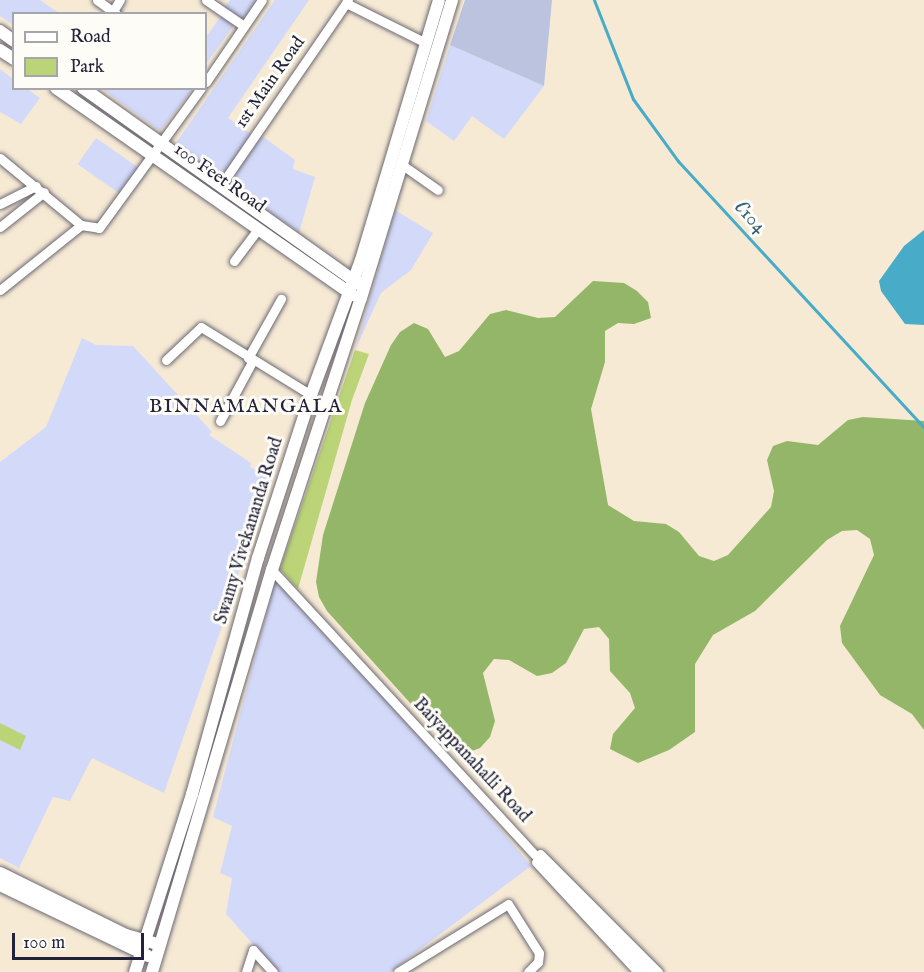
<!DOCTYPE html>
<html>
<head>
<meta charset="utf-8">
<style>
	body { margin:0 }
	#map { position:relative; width:924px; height:972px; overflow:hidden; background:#f6ead5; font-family:"IM FELL English",serif }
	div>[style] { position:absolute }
	.built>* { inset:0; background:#d3d9f9; transform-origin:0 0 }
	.industrial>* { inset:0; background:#bcc3de }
	.green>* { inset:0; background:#bbd478 }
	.forest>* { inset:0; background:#94b668 }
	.water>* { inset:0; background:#48acc8 }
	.stream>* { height:3px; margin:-1.5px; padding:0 1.5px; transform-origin:1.5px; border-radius:1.5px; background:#48acc8 }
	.roads { filter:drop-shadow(0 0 2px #6c6871) drop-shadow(0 0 2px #6c6871) }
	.minor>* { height:9px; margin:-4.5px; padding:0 4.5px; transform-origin:4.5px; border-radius:4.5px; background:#fff }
	.major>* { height:12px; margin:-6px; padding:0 6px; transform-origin:6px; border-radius:6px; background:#fff }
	span { translate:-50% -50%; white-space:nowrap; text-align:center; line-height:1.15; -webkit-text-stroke:6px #fdfcf7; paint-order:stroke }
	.street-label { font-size:18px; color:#22223b }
	.water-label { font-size:20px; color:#33607a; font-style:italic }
	.neighbourhood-label { font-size:20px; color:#22223b; letter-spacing:1.5px }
	.legend { position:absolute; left:12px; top:12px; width:195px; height:78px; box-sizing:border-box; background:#fdfcf7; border:2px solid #a5a5ac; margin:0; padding:8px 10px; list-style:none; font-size:18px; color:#22223b }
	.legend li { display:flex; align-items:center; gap:12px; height:30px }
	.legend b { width:30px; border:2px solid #a5a5ac }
	.scale { position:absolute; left:12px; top:933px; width:132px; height:27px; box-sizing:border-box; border:3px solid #22223b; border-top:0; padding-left:8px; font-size:18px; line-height:21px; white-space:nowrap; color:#22223b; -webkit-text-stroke:4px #fdfcf7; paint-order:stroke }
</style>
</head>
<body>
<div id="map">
	<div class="built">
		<i style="clip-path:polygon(0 0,40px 0,59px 13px,14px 14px,13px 25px,0 16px)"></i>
		<i style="clip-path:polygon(230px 0,254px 0,257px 2px,242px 22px,223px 9px)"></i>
		<i style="clip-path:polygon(275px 0,309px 0,228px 118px,251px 134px,221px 178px,174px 146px)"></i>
		<i style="clip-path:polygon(221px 16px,234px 25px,206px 64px,206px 37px)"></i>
		<i style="clip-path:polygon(450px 45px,544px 86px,504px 139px,472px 116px,454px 141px,426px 121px)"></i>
		<i style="clip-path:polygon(0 69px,13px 79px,14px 88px,27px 89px,40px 98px,21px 124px,0 112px)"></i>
		<i style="clip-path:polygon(102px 89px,193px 89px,160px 131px)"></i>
		<i style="clip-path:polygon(262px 136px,295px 160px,293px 169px,315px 177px,299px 233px,228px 183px)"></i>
		<i style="left:96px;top:138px;width:52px;height:32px;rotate:35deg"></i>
		<i style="clip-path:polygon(395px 210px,433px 233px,411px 270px,381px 293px,355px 350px)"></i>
		<i style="clip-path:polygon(82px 338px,96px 345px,133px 346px,212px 432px,209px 435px,251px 463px,250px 467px,268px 475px,227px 612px,164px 793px,92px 758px,70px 801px,53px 797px,19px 868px,0 858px,0 462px,46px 427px)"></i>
		<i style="clip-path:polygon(275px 581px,449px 767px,531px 866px,390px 972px,278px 972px,226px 914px,232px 878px,220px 873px,232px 826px,213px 817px)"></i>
	</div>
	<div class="industrial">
		<i style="clip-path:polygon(465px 0,552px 0,544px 86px,450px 45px)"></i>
	</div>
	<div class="green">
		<i style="clip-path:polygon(355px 350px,369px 354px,352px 400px,298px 589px,280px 569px)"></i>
		<i style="clip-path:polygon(0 723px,26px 736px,20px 750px,0 740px)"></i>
	</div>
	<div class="forest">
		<i style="clip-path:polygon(593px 281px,624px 283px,637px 291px,648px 302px,651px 318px,634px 324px,618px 323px,605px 331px,605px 362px,591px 409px,608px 505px,634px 521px,666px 524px,679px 532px,699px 556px,714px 561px,728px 555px,771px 507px,774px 491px,767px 460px,773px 446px,787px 441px,818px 445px,848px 420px,863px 417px,924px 421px,924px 730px,912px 714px,880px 695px,842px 643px,840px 626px,874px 555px,870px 539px,857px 530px,842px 531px,827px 540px,755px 611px,713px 635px,695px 664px,695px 732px,669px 750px,638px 763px,610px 749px,613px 734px,635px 708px,630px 693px,610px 671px,609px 639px,599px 627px,584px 629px,566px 663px,552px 673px,537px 676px,509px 660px,494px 659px,483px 673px,495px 721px,490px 737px,480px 748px,464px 754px,449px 746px,327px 611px,319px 597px,316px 582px,323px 535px,365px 403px,391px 345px,400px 332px,414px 323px,428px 329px,445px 357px,459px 351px,490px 314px,506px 310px,538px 318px,555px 317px)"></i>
	</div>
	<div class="water">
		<i style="clip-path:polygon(924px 230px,924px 325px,905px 324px,881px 291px,879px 281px,904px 246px)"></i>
	</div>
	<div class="stream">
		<i style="left:594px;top:0;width:106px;rotate:68.5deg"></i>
		<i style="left:633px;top:99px;width:77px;rotate:54deg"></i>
		<i style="left:678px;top:161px;width:363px;rotate:47.3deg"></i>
	</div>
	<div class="roads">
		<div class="minor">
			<i style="left:97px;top:0;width:24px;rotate:36deg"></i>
			<i style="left:206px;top:0;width:46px;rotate:34.4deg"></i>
			<i style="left:346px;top:3px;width:89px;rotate:26.6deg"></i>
			<i style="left:113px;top:11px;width:13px;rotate:-58deg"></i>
			<i style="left:206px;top:82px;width:99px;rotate:-55.7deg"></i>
			<i style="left:0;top:158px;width:105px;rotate:39.6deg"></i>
			<i style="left:81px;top:225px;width:18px;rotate:9deg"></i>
			<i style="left:99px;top:228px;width:173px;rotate:-53.9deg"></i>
			<i style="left:401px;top:164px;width:45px;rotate:35.1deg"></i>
			<i style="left:221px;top:185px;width:224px;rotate:-55.5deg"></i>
			<i style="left:0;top:204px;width:40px;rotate:-26.6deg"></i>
			<i style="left:0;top:227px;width:56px;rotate:-38.5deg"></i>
			<i style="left:234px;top:261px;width:40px;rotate:-53deg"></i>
			<i style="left:0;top:290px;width:104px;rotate:-38.7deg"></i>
			<i style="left:248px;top:358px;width:68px;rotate:-60.8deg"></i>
			<i style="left:166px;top:360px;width:48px;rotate:-43.3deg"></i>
			<i style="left:201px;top:327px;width:129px;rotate:31.7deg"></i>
			<i style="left:220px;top:421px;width:69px;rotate:-61.6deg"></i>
			<i style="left:272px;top:570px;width:418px;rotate:47.3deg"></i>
			<i style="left:555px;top:877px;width:134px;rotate:45.3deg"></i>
			<i style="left:540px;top:854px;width:167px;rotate:45deg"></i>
			<i style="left:536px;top:862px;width:150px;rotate:47.2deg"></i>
			<i style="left:253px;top:950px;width:30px;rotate:48deg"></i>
			<i style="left:246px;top:972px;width:23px;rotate:-72deg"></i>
			<i style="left:398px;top:972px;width:129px;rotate:-31.7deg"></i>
			<i style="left:508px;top:904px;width:58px;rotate:57.7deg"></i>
			<i style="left:539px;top:953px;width:9px;rotate:96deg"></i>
			<i style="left:538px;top:962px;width:14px;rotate:135deg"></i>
		</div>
		<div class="major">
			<i style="left:0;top:31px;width:17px;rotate:36deg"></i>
			<i style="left:0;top:50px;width:17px;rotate:33deg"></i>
			<i style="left:56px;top:88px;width:362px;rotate:34.9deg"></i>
			<i style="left:83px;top:88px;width:339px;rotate:35.4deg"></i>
			<i style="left:0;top:873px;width:140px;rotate:26.2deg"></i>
			<i style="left:126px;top:935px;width:29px;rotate:16deg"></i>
			<i style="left:0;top:885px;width:164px;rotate:25.6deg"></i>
			<i style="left:135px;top:972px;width:187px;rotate:-72.2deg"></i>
			<i style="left:192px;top:794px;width:245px;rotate:-74.4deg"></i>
			<i style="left:258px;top:558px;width:171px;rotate:-72deg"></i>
			<i style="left:311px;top:395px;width:144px;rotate:-69.7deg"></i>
			<i style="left:361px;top:260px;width:271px;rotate:-73.3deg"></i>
			<i style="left:152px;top:972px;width:420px;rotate:-73.4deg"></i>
			<i style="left:272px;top:570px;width:286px;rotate:-71.9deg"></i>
			<i style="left:361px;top:298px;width:312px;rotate:-73deg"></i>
		</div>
	</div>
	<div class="street-label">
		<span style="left:271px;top:83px;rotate:-55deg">1st Main Road</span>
		<span style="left:219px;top:179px;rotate:35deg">100 Feet Road</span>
		<span style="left:250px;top:531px;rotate:-73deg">Swamy Vivekananda Road</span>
		<span style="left:471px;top:761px;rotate:47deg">Baiyappanahalli Road</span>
	</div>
	<div class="water-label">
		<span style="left:750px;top:217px;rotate:47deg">C104</span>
	</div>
	<div class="neighbourhood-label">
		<span style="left:246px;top:406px">BINNAMANGALA</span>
	</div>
	<ul class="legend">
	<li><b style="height:8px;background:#fff"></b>Road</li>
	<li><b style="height:16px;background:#bbd478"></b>Park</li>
	</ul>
	<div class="scale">100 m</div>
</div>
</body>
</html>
